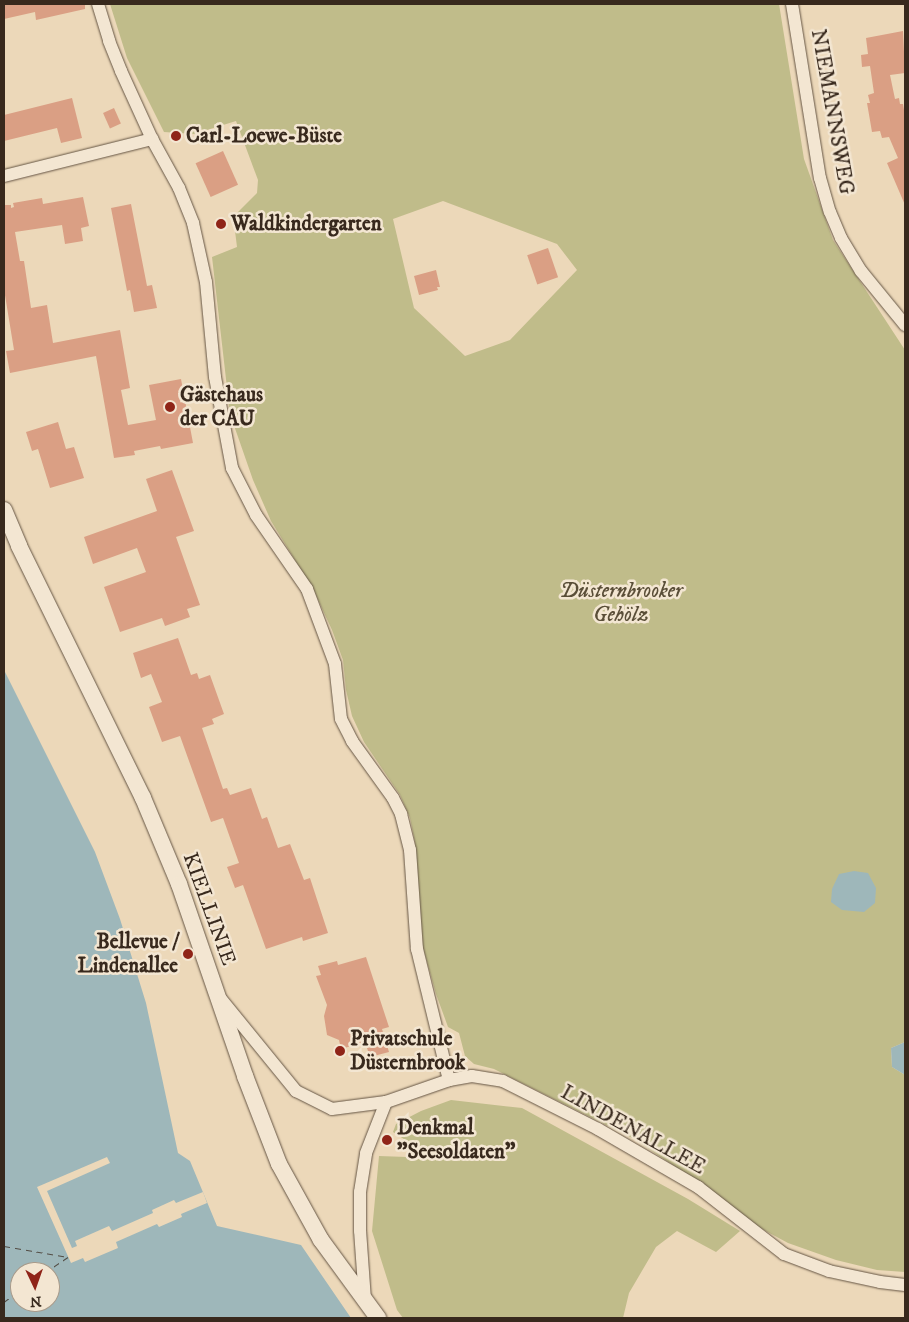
<!DOCTYPE html>
<html>
<head>
<meta charset="utf-8">
<style>
	body { margin:0 }
	#map { position:relative; width:909px; height:1322px; overflow:hidden; background:#ecd8b9; font-family:"IM FELL DW Pica",serif }
	div>[style] { position:absolute }
	.green>* { inset:0; background:#c0bc8a }
	.water>* { inset:0; background:#9eb7ba }
	.pier>* { inset:0; background:#ecd8b9 }
	.ferry>* { height:1px; margin-top:-0.5px; transform-origin:0; background:repeating-linear-gradient(90deg,#524c44 0 6px,transparent 0 11px) }
	.building>* { inset:0; background:#da9f84; transform-origin:0 0 }
	.roads { filter:drop-shadow(0 0 1px #655544) drop-shadow(0 0 1px #655544) }
	.minor>* { height:12px; margin:-6px; padding:0 6px; transform-origin:6px; border-radius:6px; background:#f3e6d2 }
	.tertiary>* { height:16px; margin:-8px; padding:0 8px; transform-origin:8px; border-radius:8px; background:#f3e6d2 }
	.dots>* { width:14px; height:14px; translate:-50% -50%; box-sizing:border-box; border:2px solid #f3e6d2; border-radius:50% }
	span { translate:-50% -50%; white-space:nowrap; text-align:center; line-height:1.15; -webkit-text-stroke:5px #f3e6d2; paint-order:stroke }
	.street-label { font-size:21px; color:#38291d }
	.poi-label { font-size:21px; color:#38291d; font-weight:700 }
	.left { translate:0 -50%; text-align:left }
	.right { translate:-100% -50%; text-align:right }
	.park-label { font-size:21px; color:#5a4e38; font-style:italic }
	.frame { position:absolute; inset:0; border:5px solid #38291d; pointer-events:none }
	.north { position:absolute; left:10px; top:1262px; width:50px; height:50px; box-sizing:border-box; background:#f3e6d2; border:1px solid #a89a8a; border-radius:50%; rotate:177deg; font-size:14px; font-weight:700; line-height:20px; text-align:center; color:#38291d }
	.north::after { content:''; display:block; margin:auto; width:18px; height:22px; background:#8f2418; clip-path:polygon(50% 0,100% 100%,50% 72%,0 100%) }
</style>
</head>
<body>
<div id="map">
	<div class="green">
		<i style="clip-path:polygon(evenodd,110px 4px,779px 4px,804px 159px,833px 240px,905px 350px,905px 1042px,891px 1048px,892px 1067px,905px 1075px,905px 1272px,877px 1270px,836px 1260px,788px 1243px,751px 1223px,707px 1188px,634px 1139px,494px 1069px,474px 1064px,465px 1056px,459px 1033px,448px 1027px,436px 994px,422px 944px,415px 843px,410px 818px,400px 795px,364px 742px,352px 716px,346px 690px,343px 660px,332px 630px,314px 591px,271px 521px,253px 480px,230px 414px,212px 257px,237px 247px,234px 223px,236px 214px,257px 193px,258px 180px,236px 121px,194px 134px,164px 132px,127px 58px,110px 4px,443px 201px,557px 244px,577px 270px,510px 340px,465px 356px,414px 308px,393px 219px,443px 201px)"></i>
		<i style="clip-path:polygon(451px 1100px,522px 1108px,688px 1199px,740px 1231px,716px 1252px,677px 1231px,656px 1247px,629px 1293px,623px 1318px,403px 1318px,397px 1310px,372px 1231px,379px 1156px,407px 1157px,410px 1143px,393px 1132px,396px 1124px,421px 1111px)"></i>
	</div>
	<div class="water">
		<i style="clip-path:polygon(evenodd,4px 670px,95px 852px,120px 919px,146px 1003px,178px 1153px,190px 1161px,217px 1226px,301px 1245px,351px 1318px,4px 1318px,4px 670px,20px 1272px,50px 1272px,50px 1302px,20px 1302px,20px 1272px)"></i>
		<i style="clip-path:polygon(854px 871px,868px 873px,876px 888px,875px 903px,864px 912px,842px 910px,831px 902px,832px 889px,839px 874px)"></i>
		<i style="clip-path:polygon(905px 1042px,905px 1075px,892px 1067px,891px 1048px)"></i>
	</div>
	<div class="pier">
		<i style="clip-path:polygon(107px 1157px,110px 1163px,47px 1191px,72px 1248px,77px 1246px,75px 1241px,109px 1226px,112px 1231px,153px 1213px,152px 1210px,174px 1200px,176px 1203px,203px 1192px,207px 1203px,181px 1214px,182px 1217px,159px 1227px,157px 1224px,116px 1242px,118px 1248px,85px 1262px,83px 1258px,71px 1263px,37px 1187px)"></i>
	</div>
	<div class="ferry">
		<i style="left:4px;top:1246px;width:65px;rotate:9.8deg"></i>
		<i style="left:68px;top:1257px;width:27px;rotate:146deg"></i>
		<i style="left:4px;top:1302px;width:20px;rotate:-37deg"></i>
	</div>
	<div class="building">
		<i style="clip-path:polygon(4px 4px,85px 4px,85px 9px,36px 20px,35px 12px,4px 19px)"></i>
		<i style="clip-path:polygon(903px 31px,905px 73px,890px 75px,895px 99px,899px 98px,900px 104px,903px 104px,905px 116px,905px 205px,887px 163px,898px 158px,889px 137px,882px 138px,880px 131px,872px 132px,867px 103px,870px 103px,868px 95px,874px 93px,870px 66px,862px 67px,861px 55px,868px 54px,866px 38px)"></i>
		<i style="clip-path:polygon(72px 98px,82px 138px,61px 143px,57px 128px,4px 141px,4px 115px)"></i>
		<i style="left:114px;top:108px;width:17px;height:12px;rotate:66deg"></i>
		<i style="left:223px;top:151px;width:37px;height:30px;rotate:66deg"></i>
		<i style="clip-path:polygon(83px 197px,89px 226px,81px 228px,83px 241px,65px 244px,62px 225px,15px 232px,20px 261px,24px 261px,31px 308px,47px 305px,53px 343px,120px 330px,130px 388px,121px 390px,128px 425px,156px 420px,149px 385px,181px 379px,193px 443px,161px 449px,160px 446px,134px 451px,135px 455px,114px 458px,96px 356px,10px 373px,6px 351px,14px 350px,4px 289px,4px 205px,11px 205px,11px 208px,14px 207px,13px 203px,42px 198px,43px 204px)"></i>
		<i style="clip-path:polygon(131px 204px,147px 286px,152px 285px,157px 308px,134px 312px,130px 290px,127px 291px,111px 208px)"></i>
		<i style="left:548px;top:248px;width:31px;height:22px;rotate:71deg"></i>
		<i style="clip-path:polygon(436px 270px,440px 287px,437px 287px,438px 290px,419px 295px,414px 276px)"></i>
		<i style="clip-path:polygon(58px 422px,66px 449px,74px 447px,84px 478px,50px 488px,38px 449px,32px 451px,26px 432px)"></i>
		<i style="clip-path:polygon(172px 470px,194px 531px,176px 537px,200px 605px,187px 609px,190px 617px,165px 626px,162px 618px,120px 632px,104px 587px,146px 572px,137px 548px,93px 564px,84px 537px,157px 511px,146px 479px)"></i>
		<i style="clip-path:polygon(178px 638px,191px 675px,197px 673px,199px 679px,210px 675px,224px 714px,212px 719px,214px 724px,202px 728px,223px 789px,227px 788px,230px 795px,251px 788px,262px 819px,267px 817px,278px 848px,290px 844px,304px 880px,310px 878px,328px 933px,303px 941px,302px 937px,266px 949px,243px 885px,235px 888px,227px 867px,239px 863px,223px 818px,211px 822px,180px 736px,162px 742px,149px 707px,162px 702px,151px 674px,141px 678px,133px 653px)"></i>
		<i style="clip-path:polygon(366px 957px,389px 1027px,382px 1029px,389px 1052px,370px 1057px,365px 1042px,341px 1049px,339px 1040px,327px 1035px,324px 1016px,327px 1005px,316px 976px,321px 975px,318px 966px,337px 961px,338px 965px)"></i>
	</div>
	<div class="roads">
		<div class="minor">
			<i style="left:98px;top:4px;width:39px;rotate:73deg"></i>
			<i style="left:109px;top:41px;width:32px;rotate:68deg"></i>
			<i style="left:121px;top:71px;width:75px;rotate:65.5deg"></i>
			<i style="left:152px;top:139px;width:56px;rotate:61.1deg"></i>
			<i style="left:179px;top:188px;width:38px;rotate:68deg"></i>
			<i style="left:193px;top:223px;width:60px;rotate:77.6deg"></i>
			<i style="left:206px;top:282px;width:95px;rotate:84.6deg"></i>
			<i style="left:215px;top:377px;width:93px;rotate:79.4deg"></i>
			<i style="left:232px;top:468px;width:53px;rotate:62.9deg"></i>
			<i style="left:256px;top:515px;width:90px;rotate:55.4deg"></i>
			<i style="left:307px;top:589px;width:80px;rotate:69.5deg"></i>
			<i style="left:335px;top:664px;width:55px;rotate:83.8deg"></i>
			<i style="left:341px;top:719px;width:25px;rotate:63deg"></i>
			<i style="left:352px;top:741px;width:70px;rotate:54.3deg"></i>
			<i style="left:393px;top:798px;width:18px;rotate:63deg"></i>
			<i style="left:401px;top:814px;width:37px;rotate:76deg"></i>
			<i style="left:410px;top:850px;width:99px;rotate:86deg"></i>
			<i style="left:417px;top:949px;width:135px;rotate:76.3deg"></i>
			<i style="left:792px;top:4px;width:176px;rotate:80.9deg"></i>
			<i style="left:820px;top:178px;width:35px;rotate:74deg"></i>
			<i style="left:830px;top:212px;width:28px;rotate:67deg"></i>
			<i style="left:841px;top:238px;width:39px;rotate:59deg"></i>
			<i style="left:861px;top:271px;width:70px;rotate:50.8deg"></i>
			<i style="left:4px;top:176px;width:153px;rotate:-14deg"></i>
			<i style="left:221px;top:999px;width:119px;rotate:50.8deg"></i>
			<i style="left:296px;top:1091px;width:40px;rotate:26.6deg"></i>
			<i style="left:332px;top:1109px;width:54px;rotate:-7.4deg"></i>
			<i style="left:386px;top:1102px;width:67px;rotate:-19.2deg"></i>
			<i style="left:449px;top:1080px;width:23px;rotate:-10deg"></i>
			<i style="left:472px;top:1076px;width:31px;rotate:9deg"></i>
			<i style="left:503px;top:1081px;width:106px;rotate:26.8deg"></i>
			<i style="left:598px;top:1129px;width:116px;rotate:30.1deg"></i>
			<i style="left:698px;top:1187px;width:109px;rotate:37.9deg"></i>
			<i style="left:784px;top:1254px;width:48px;rotate:20.7deg"></i>
			<i style="left:829px;top:1271px;width:52px;rotate:12.2deg"></i>
			<i style="left:880px;top:1282px;width:25px;rotate:7deg"></i>
			<i style="left:365px;top:1300px;width:69px;rotate:-94.1deg"></i>
			<i style="left:360px;top:1231px;width:39px;rotate:-90deg"></i>
			<i style="left:360px;top:1192px;width:39px;rotate:-81deg"></i>
			<i style="left:366px;top:1153px;width:55px;rotate:-68.6deg"></i>
		</div>
		<div class="tertiary">
			<i style="left:4px;top:510px;width:39px;rotate:67deg"></i>
			<i style="left:19px;top:546px;width:281px;rotate:63.8deg"></i>
			<i style="left:143px;top:798px;width:93px;rotate:67.3deg"></i>
			<i style="left:179px;top:884px;width:203px;rotate:71deg"></i>
			<i style="left:245px;top:1076px;width:94px;rotate:68.9deg"></i>
			<i style="left:279px;top:1164px;width:87px;rotate:61.1deg"></i>
			<i style="left:321px;top:1240px;width:97px;rotate:53.8deg"></i>
		</div>
	</div>
	<div class="dots">
		<i style="left:176px;top:136px;background:#8f2418"></i>
		<i style="left:221px;top:224px;background:#8f2418"></i>
		<i style="left:170px;top:407px;background:#8f2418"></i>
		<i style="left:188px;top:954px;background:#8f2418"></i>
		<i style="left:340px;top:1051px;background:#8f2418"></i>
		<i style="left:387px;top:1140px;background:#8f2418"></i>
	</div>
	<div class="street-label">
		<span style="left:832px;top:112px;rotate:80deg">NIEMANNSWEG</span>
		<span style="left:209px;top:909px;rotate:70deg">KIELLINIE</span>
		<span style="left:633px;top:1130px;rotate:29deg">LINDENALLEE</span>
	</div>
	<div class="poi-label">
		<span class="left" style="left:186px;top:136px">Carl-Loewe-Büste</span>
		<span class="left" style="left:231px;top:224px">Waldkindergarten</span>
		<span class="left" style="left:180px;top:407px">Gästehaus<br>der CAU</span>
		<span class="right" style="left:178px;top:954px">Bellevue /<br>Lindenallee</span>
		<span class="left" style="left:350px;top:1051px">Privatschule<br>Düsternbrook</span>
		<span class="left" style="left:397px;top:1140px">Denkmal<br>"Seesoldaten"</span>
	</div>
	<div class="park-label">
		<span style="left:621px;top:603px">Düsternbrooker<br>Gehölz</span>
	</div>
	<div class="frame"></div>
	<div class="north">N</div>
</div>
</body>
</html>
